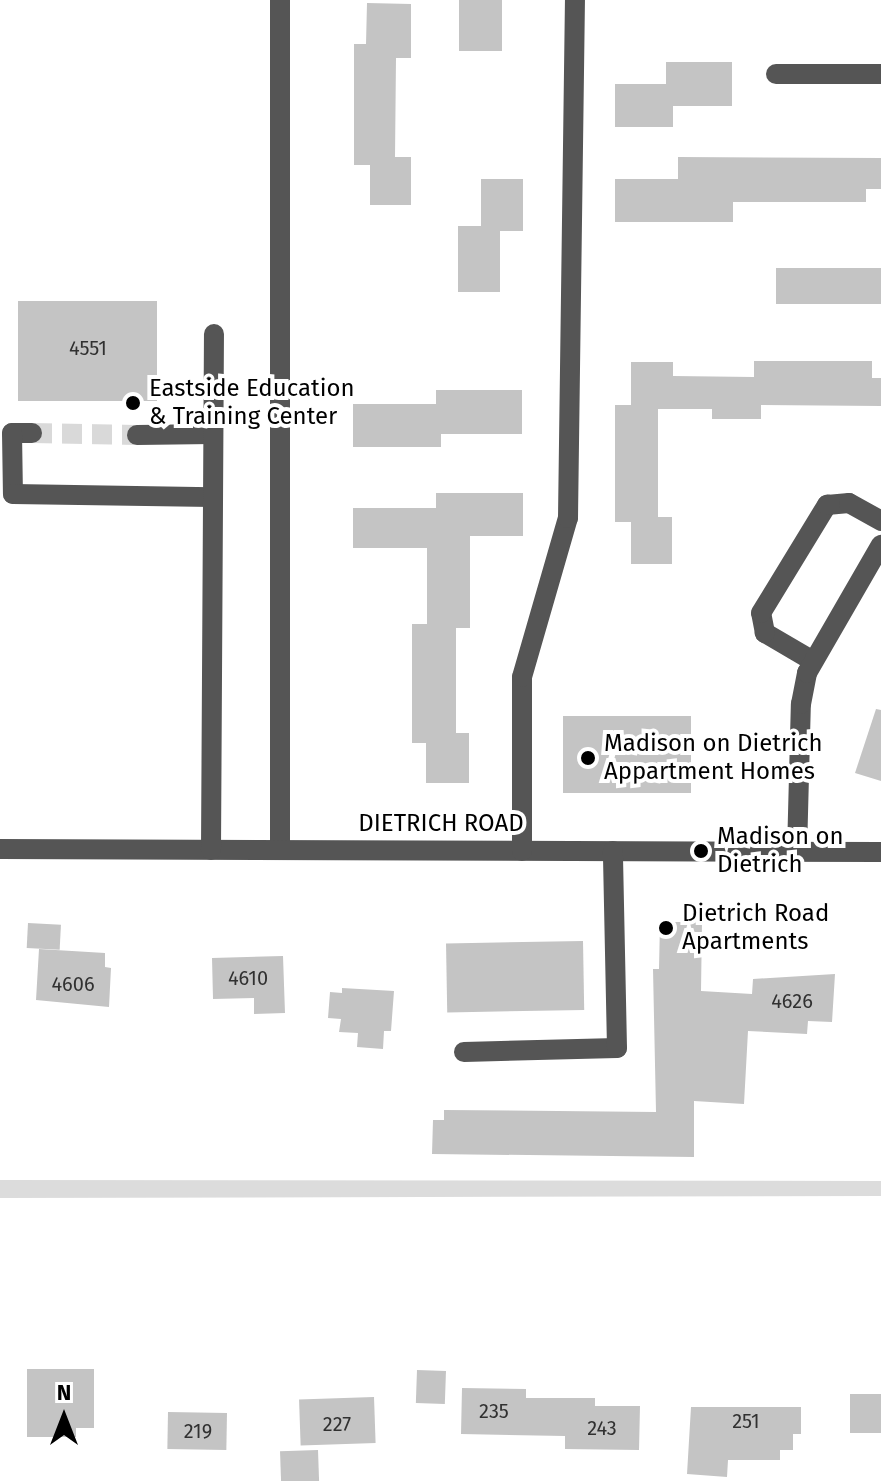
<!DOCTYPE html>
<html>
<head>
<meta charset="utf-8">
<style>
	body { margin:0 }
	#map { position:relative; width:881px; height:1481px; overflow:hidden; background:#fff; font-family:"Fira Sans",sans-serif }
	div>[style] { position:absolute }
	.green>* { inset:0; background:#dcdcdc }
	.building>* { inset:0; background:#c4c4c4; transform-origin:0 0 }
	.minor-tunnel>* { height:20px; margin-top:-10px; transform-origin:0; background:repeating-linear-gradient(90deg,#d9d9d9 0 20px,transparent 0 30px) }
	.minor>* { height:20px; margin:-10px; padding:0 10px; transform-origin:10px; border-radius:10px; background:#555 }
	.dots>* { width:22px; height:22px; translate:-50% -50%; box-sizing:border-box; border:4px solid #fff; border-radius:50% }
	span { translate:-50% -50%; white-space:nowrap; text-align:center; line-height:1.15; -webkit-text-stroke:8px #fff; paint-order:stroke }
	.number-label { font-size:20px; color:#313131 }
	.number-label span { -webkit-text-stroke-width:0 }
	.poi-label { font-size:24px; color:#000 }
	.left { translate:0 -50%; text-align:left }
	.street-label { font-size:24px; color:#000 }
	.north { position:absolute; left:24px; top:1377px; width:80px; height:80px; -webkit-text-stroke:6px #fff; paint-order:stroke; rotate:0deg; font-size:22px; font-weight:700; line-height:32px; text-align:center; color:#000 }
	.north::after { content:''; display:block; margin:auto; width:28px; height:36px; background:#000; clip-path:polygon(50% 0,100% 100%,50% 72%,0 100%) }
</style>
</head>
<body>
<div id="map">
	<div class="green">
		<i style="clip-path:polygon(0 1180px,881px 1181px,881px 1196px,0 1198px)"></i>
	</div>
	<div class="building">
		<i style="left:459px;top:0;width:43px;height:51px"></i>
		<i style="clip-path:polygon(367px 3px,411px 4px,411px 58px,396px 58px,395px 157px,411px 157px,411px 205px,370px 205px,370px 165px,354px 165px,354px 44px,366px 44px)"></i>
		<i style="clip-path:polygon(666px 62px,732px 62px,732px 106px,673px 106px,673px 127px,615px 127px,615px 84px,666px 84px)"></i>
		<i style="clip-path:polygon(678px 157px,881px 158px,881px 189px,866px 189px,866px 202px,733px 202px,733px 222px,615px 222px,615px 179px,678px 179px)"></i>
		<i style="clip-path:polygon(481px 179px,523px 179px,523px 231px,500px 231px,500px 292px,458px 292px,458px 226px,481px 226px)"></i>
		<i style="left:776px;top:268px;width:105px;height:36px"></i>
		<i style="left:18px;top:301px;width:139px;height:100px"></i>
		<i style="clip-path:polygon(754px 361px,872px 361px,872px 378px,881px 378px,881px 406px,761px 405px,761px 419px,712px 419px,712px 409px,658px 409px,658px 517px,672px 517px,672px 564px,631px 564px,631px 522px,615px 522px,615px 405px,631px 405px,631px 362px,673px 362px,673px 376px,754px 377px)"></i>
		<i style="clip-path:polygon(436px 390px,522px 390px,522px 434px,441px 434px,441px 447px,353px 447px,353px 404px,436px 404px)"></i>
		<i style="clip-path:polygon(436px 493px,523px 493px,523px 536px,470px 536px,470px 628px,456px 628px,456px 733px,469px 733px,469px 783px,426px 783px,426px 743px,412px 743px,412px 624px,427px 624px,427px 548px,353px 548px,353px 508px,436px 508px)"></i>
		<i style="clip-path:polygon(876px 709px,881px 710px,881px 781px,855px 773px)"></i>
		<i style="left:563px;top:716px;width:128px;height:77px"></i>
		<i style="clip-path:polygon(660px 922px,702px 922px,701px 991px,752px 994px,753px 979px,835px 974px,832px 1022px,808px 1021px,807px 1034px,748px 1031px,744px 1104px,694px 1101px,694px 1157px,432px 1154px,433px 1120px,444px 1120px,444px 1110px,656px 1112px,653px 969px,659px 969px)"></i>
		<i style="left:28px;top:923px;width:33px;height:25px;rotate:3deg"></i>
		<i style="left:583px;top:941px;width:69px;height:137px;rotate:89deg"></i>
		<i style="clip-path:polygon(39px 949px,105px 953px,105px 967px,111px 968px,109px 1007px,36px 1000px)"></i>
		<i style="clip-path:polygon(283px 956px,285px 1013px,254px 1014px,254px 998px,213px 999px,212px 958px)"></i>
		<i style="clip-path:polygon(342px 988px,394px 991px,391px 1031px,384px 1031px,383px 1049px,357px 1047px,358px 1033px,339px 1032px,341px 1019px,328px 1018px,330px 992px,342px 993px)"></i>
		<i style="clip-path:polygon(27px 1369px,94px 1369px,94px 1428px,76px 1428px,76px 1437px,27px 1437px)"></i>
		<i style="left:417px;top:1370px;width:29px;height:33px;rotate:2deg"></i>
		<i style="clip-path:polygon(462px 1388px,526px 1389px,526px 1398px,595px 1398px,595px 1406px,640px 1406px,639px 1450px,565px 1449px,565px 1436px,461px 1434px)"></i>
		<i style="left:850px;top:1394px;width:31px;height:39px"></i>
		<i style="left:374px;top:1397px;width:46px;height:75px;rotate:88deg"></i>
		<i style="clip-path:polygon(691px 1407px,801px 1407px,801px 1434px,793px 1434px,793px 1450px,780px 1450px,780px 1460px,728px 1460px,727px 1477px,687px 1474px)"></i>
		<i style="left:168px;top:1412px;width:59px;height:37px;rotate:1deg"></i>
		<i style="left:318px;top:1450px;width:31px;height:38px;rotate:88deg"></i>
	</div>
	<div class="minor-tunnel">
		<i style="left:32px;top:433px;width:105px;rotate:1.1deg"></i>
	</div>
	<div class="minor">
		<i style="left:280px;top:0;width:850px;rotate:90deg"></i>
		<i style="left:776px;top:74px;width:105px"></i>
		<i style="left:32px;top:433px;width:20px;rotate:180deg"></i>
		<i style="left:12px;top:433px;width:61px;rotate:89.1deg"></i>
		<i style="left:13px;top:494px;width:199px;rotate:0.9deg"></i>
		<i style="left:137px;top:435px;width:75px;rotate:-0.8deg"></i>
		<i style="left:813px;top:661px;width:56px;rotate:-149.7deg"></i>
		<i style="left:765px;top:633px;width:20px;rotate:-101deg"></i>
		<i style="left:761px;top:613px;width:127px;rotate:-58.6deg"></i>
		<i style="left:827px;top:505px;width:22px;rotate:-5deg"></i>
		<i style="left:849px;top:503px;width:37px;rotate:29deg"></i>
		<i style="left:0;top:849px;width:881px;rotate:0.2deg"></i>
		<i style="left:211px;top:850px;width:516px;rotate:-89.67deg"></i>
		<i style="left:522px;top:851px;width:174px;rotate:-90deg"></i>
		<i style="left:522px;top:677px;width:166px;rotate:-73.9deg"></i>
		<i style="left:568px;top:518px;width:518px;rotate:-89.23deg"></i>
		<i style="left:797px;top:852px;width:148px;rotate:-88.5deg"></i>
		<i style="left:801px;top:704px;width:32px;rotate:-79deg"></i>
		<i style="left:807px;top:673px;width:148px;rotate:-60deg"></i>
		<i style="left:464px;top:1052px;width:153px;rotate:-1.5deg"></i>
		<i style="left:617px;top:1048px;width:197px;rotate:-91.2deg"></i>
	</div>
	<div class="dots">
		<i style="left:133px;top:403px;background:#000"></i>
		<i style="left:588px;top:758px;background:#000"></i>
		<i style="left:701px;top:851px;background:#000"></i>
		<i style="left:666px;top:928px;background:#000"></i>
	</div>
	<div class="number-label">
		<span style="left:88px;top:348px">4551</span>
		<span style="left:248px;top:978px">4610</span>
		<span style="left:73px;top:984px">4606</span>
		<span style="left:792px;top:1001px">4626</span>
		<span style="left:494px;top:1411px">235</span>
		<span style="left:746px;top:1421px">251</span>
		<span style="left:337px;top:1424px">227</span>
		<span style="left:602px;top:1428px">243</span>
		<span style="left:198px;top:1431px">219</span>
	</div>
	<div class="poi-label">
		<span class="left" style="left:149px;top:403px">Eastside Education<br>&amp; Training Center</span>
		<span class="left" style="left:604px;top:758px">Madison on Dietrich<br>Appartment Homes</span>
		<span class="left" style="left:717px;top:851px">Madison on<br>Dietrich</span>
		<span class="left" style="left:682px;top:928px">Dietrich Road<br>Apartments</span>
	</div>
	<div class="street-label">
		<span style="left:441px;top:824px">DIETRICH ROAD</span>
	</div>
	<div class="north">N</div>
</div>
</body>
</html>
